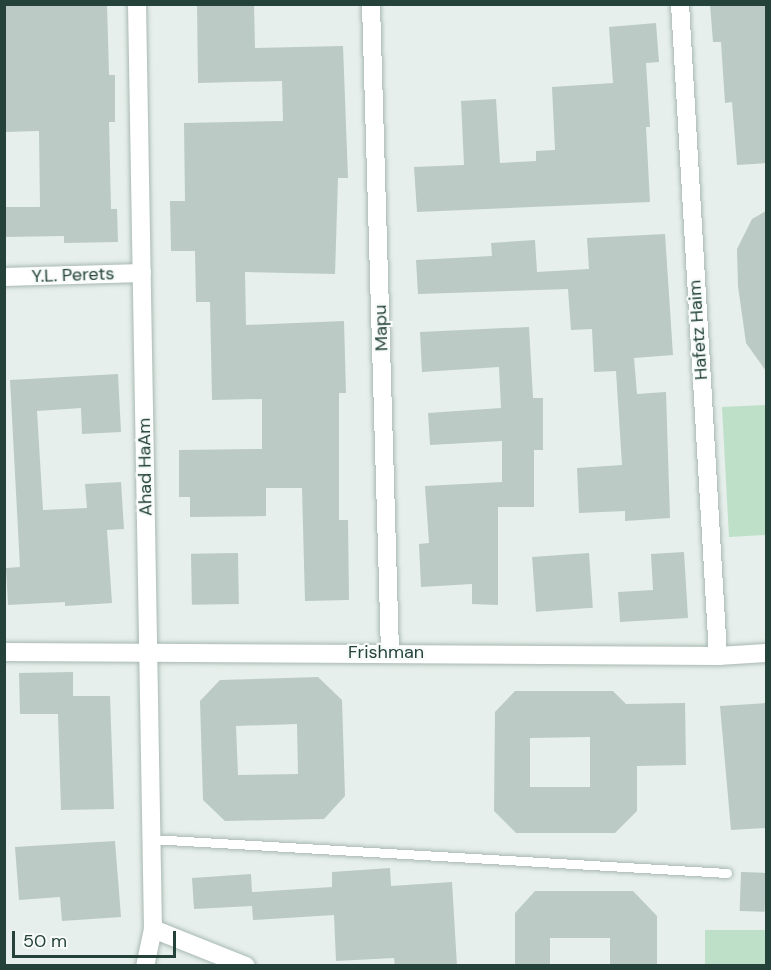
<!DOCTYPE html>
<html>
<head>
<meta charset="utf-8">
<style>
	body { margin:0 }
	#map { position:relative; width:771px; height:970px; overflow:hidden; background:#e6efeb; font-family:"DM Sans",sans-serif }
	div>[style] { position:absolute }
	.green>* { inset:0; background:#bfe0c8; transform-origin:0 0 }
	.building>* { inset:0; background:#bbcac4; transform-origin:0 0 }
	.roads { filter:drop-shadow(0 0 2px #a8b8b2) drop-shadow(0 0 2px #a8b8b2) }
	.service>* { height:9px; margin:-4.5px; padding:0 4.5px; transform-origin:4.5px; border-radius:4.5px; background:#fff }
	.minor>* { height:18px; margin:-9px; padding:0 9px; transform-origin:9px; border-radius:9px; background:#fff }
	span { translate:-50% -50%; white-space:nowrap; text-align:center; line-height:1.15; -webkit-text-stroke:4.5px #f7fbf9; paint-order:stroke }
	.street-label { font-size:18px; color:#24423a }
	.frame { position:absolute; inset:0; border:6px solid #24423a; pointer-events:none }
	.scale { position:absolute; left:12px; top:931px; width:164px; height:27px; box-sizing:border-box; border:3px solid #24423a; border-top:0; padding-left:8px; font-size:18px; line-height:21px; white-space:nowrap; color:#24423a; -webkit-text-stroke:4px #f7fbf9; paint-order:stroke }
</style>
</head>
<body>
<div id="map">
	<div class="green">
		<i style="clip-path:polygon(766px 405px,766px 535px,729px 537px,722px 407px)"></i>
		<i style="left:766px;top:930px;width:35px;height:61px;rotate:90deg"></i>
	</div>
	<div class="building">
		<i style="clip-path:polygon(4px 4px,107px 4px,109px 75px,115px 75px,115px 122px,109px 122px,111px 209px,117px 209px,118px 242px,64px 243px,64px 236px,4px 237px,4px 207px,40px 207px,39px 131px,4px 132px)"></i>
		<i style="clip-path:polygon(197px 4px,254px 4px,255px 48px,343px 46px,348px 178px,338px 178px,335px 274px,245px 272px,246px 325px,344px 321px,346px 393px,339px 393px,339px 520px,348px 520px,349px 600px,305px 601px,302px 488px,266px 488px,266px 516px,190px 517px,190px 497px,179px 497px,179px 450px,262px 449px,262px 399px,212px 400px,210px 302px,196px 302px,195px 251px,171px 251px,170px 201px,185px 201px,184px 123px,283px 121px,282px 81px,198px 83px)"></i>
		<i style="clip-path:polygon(710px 4px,766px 4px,766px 163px,737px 165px,732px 102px,725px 103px,721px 42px,713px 42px)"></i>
		<i style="clip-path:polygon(656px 23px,659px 62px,646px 63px,650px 127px,646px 127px,650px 202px,417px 212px,414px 167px,464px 165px,461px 101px,496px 99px,500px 163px,536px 161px,536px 151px,555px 150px,552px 87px,613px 83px,609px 27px)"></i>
		<i style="clip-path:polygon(766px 211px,766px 371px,746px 343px,738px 286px,737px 249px,752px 219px)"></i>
		<i style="clip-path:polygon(665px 234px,673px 355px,634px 358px,637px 394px,666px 392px,670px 518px,625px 521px,625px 511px,579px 513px,577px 468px,622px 465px,616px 371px,594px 372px,592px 329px,571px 330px,568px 289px,418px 294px,416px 260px,492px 256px,491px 243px,535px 240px,537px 272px,589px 269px,587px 238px)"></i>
		<i style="clip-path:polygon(529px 327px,533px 398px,543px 398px,543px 450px,534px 450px,534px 507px,498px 507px,498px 605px,472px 604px,472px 584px,421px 587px,419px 544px,429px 543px,425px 486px,502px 482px,502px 441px,430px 445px,428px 413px,501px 408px,499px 367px,422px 372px,420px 332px)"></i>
		<i style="clip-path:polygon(118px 374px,121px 432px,82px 434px,81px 408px,37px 411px,43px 510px,87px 508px,85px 484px,121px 482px,124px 529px,107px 530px,112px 603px,65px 606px,65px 602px,8px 605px,6px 568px,20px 567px,10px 380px)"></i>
		<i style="clip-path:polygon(684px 552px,688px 618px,620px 622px,618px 592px,653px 590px,651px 554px)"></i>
		<i style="left:238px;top:553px;width:51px;height:47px;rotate:89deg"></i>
		<i style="left:589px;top:553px;width:55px;height:57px;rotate:86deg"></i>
		<i style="clip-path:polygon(73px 672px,73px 696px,110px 696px,114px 809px,61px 810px,58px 714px,20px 714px,19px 673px)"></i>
		<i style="clip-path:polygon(evenodd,318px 677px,342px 700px,345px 796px,324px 819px,225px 821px,203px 800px,200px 701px,220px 680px,318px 677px,297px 724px,298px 774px,238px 775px,236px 726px,297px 724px)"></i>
		<i style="clip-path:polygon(evenodd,515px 691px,613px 691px,626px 704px,685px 703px,686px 765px,637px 766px,637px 811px,615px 833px,516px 833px,494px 811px,495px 712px,515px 691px,590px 737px,590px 787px,530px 787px,530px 738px,590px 737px)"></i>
		<i style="clip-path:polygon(766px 703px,766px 828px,731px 830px,720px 706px)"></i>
		<i style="clip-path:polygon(115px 841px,121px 917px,62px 921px,60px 897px,19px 900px,15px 847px)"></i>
		<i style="clip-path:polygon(390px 868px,391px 886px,452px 882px,457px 966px,395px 966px,394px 958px,336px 961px,334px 915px,253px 920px,252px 906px,194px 909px,192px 878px,251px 874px,252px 892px,332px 887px,332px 872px)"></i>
		<i style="left:741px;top:872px;width:25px;height:39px;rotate:2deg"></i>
		<i style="clip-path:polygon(535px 891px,633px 891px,657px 916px,657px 966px,610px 966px,610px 938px,550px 938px,550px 966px,515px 966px,515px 913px)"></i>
	</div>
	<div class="roads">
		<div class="service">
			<i style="left:151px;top:839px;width:577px;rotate:3.38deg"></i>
		</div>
		<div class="minor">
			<i style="left:137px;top:4px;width:925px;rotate:89.01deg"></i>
			<i style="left:153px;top:929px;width:38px;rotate:102deg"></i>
			<i style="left:371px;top:4px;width:648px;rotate:88.32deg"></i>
			<i style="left:680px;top:4px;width:653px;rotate:86.66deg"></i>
			<i style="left:4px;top:277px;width:138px;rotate:-1.7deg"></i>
			<i style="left:4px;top:652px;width:714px;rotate:0.32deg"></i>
			<i style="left:718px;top:656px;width:48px;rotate:-3.6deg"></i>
			<i style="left:153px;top:929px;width:100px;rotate:21.7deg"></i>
		</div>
	</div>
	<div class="street-label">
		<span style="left:73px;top:275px;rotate:-2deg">Y.L. Perets</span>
		<span style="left:381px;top:328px;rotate:-92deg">Mapu</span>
		<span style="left:698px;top:330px;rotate:-94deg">Hafetz Haim</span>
		<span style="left:145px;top:467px;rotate:-91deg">Ahad HaAm</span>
		<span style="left:386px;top:652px">Frishman</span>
	</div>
	<div class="frame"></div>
	<div class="scale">50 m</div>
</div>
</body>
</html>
